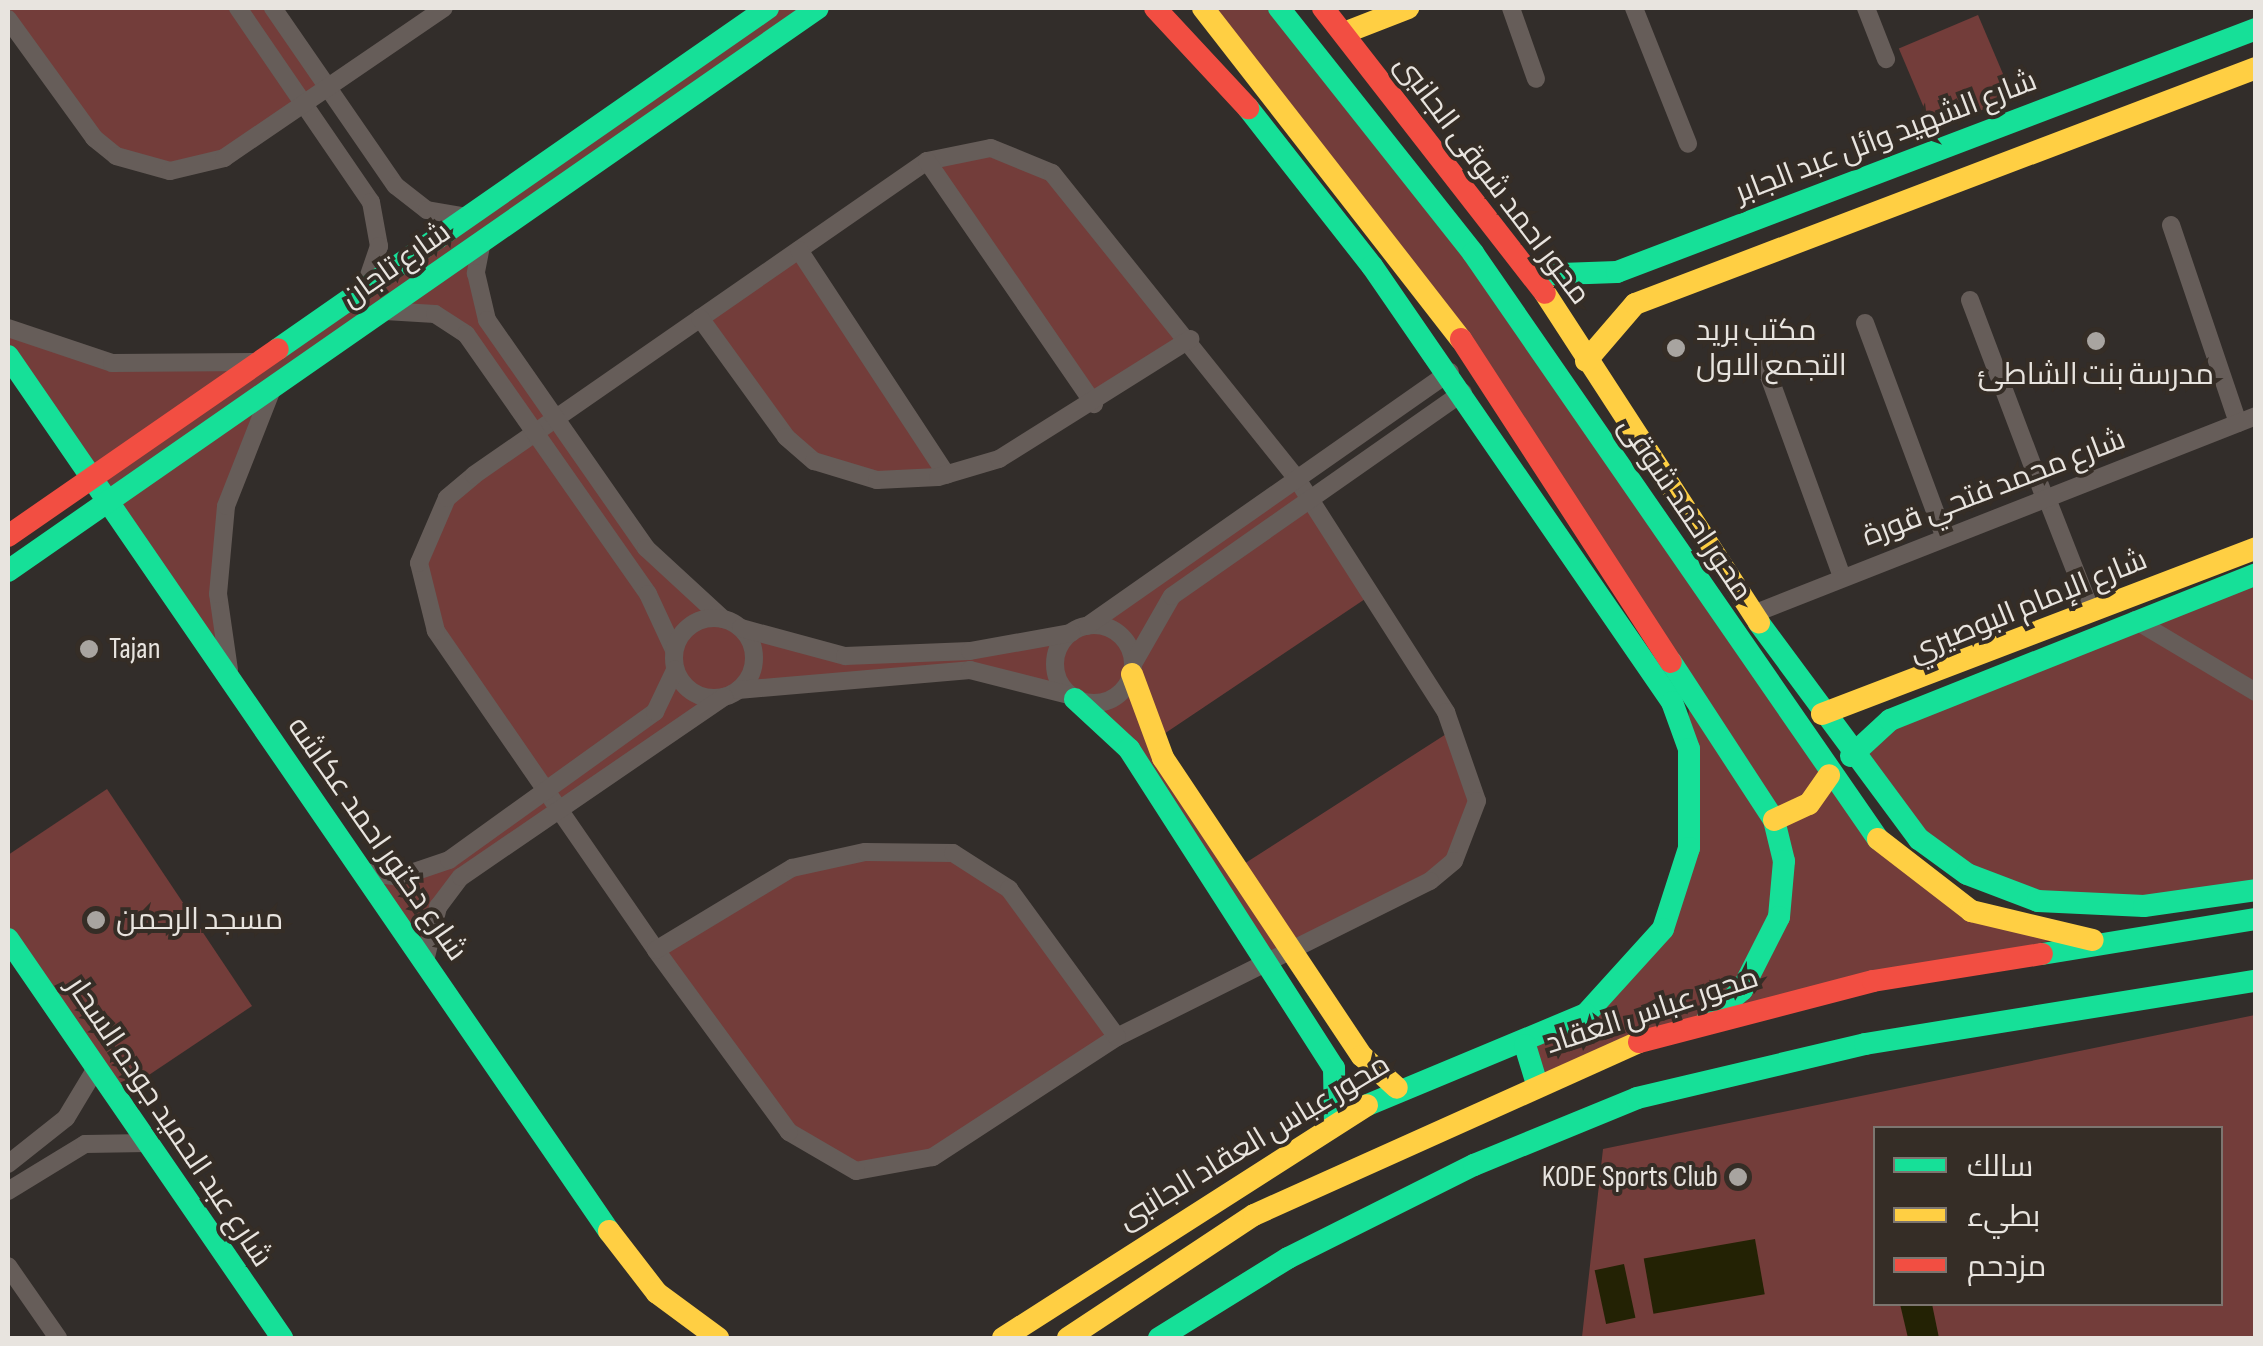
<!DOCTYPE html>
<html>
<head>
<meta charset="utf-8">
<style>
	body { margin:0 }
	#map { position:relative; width:2263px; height:1346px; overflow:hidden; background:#322d2a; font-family:"Sofia Sans Condensed",Cairo,sans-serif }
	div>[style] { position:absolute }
	.green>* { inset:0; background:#733d3a; transform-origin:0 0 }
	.water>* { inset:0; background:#232204; transform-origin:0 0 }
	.street>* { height:18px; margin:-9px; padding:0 9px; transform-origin:9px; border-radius:9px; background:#665d59 }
	.street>.ring { margin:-9px; padding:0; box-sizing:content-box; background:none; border:18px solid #665d59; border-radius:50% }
	.fast>* { height:22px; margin:-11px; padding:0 11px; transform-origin:11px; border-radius:11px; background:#16e098 }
	.slow>* { height:22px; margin:-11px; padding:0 11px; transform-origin:11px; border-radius:11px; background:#ffcf43 }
	.jam>* { height:22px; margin:-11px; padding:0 11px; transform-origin:11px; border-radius:11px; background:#f24e42 }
	.dots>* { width:28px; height:28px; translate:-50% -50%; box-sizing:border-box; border:5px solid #352d26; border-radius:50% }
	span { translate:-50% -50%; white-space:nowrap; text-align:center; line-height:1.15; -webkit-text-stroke:8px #352d26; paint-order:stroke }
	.street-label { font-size:30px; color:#e8e4df }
	.poi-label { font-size:30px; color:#e8e4df }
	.left { translate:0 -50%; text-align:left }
	.right { translate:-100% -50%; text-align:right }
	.frame { position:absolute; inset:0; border:10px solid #e8e4df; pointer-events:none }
	.legend { position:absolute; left:1873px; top:1126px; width:350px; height:180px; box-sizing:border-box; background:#352d26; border:2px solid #7d7670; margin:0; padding:12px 18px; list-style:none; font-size:30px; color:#e8e4df }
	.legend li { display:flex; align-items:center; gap:20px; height:50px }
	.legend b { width:50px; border:2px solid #7d7670 }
</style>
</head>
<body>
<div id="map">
	<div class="green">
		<i style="clip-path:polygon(8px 8px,273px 8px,328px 87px,198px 168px,116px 156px)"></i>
		<i style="clip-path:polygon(768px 8px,818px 8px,482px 242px,477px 290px,646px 548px,723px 619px,845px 656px,1071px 633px,1297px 479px,1371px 595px,1155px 740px,1236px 869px,1454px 729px,1477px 801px,1454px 861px,1268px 964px,1095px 714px,995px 672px,738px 690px,461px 877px,426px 943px,364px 872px,416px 874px,543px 792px,436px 631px,419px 563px,447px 498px,534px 434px,466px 334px,398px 309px,275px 385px,220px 547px,232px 680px,8px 355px,8px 328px,112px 363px,259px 361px)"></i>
		<i style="clip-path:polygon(1203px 8px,1279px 8px,1421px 181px,1864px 825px,1929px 887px,2063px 938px,1858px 984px,1536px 1080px,1525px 1045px,1566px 1027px,1675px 904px,1689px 707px,1525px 431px)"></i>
		<i style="left:1978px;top:15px;width:89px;height:86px;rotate:67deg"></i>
		<i style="clip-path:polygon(991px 148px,1052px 173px,1190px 339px,1094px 404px,927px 161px)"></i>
		<i style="clip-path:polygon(799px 250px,947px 475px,908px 481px,814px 461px,700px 318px)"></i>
		<i style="clip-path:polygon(2255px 574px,2255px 890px,2085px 904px,1947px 862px,1856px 746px)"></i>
		<i style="clip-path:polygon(107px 789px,252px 1006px,113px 1099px,8px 940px,8px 855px)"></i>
		<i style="clip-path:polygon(894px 849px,983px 867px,1117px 1037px,953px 1143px,882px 1173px,807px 1149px,656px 950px,757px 882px)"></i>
		<i style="clip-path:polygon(evenodd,2255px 1015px,2255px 1338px,1582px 1337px,1603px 1149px,2255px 1015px,1876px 1128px,2220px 1128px,2220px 1304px,1876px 1304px,1876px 1128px)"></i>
	</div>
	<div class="water">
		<i style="left:1755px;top:1239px;width:56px;height:113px;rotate:80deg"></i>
		<i style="left:1624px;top:1264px;width:55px;height:30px;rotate:78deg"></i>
		<i style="clip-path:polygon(1900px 1304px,1932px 1304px,1939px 1338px,1908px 1338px)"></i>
	</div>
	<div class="street">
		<i style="left:238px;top:8px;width:235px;rotate:55.6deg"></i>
		<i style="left:371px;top:202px;width:45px;rotate:79.7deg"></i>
		<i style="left:379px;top:246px;width:43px;rotate:108.9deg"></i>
		<i style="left:273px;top:8px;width:216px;rotate:55.4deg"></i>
		<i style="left:396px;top:186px;width:39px;rotate:38deg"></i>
		<i style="left:427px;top:210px;width:40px;rotate:10deg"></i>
		<i style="left:1511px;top:8px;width:75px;rotate:70.6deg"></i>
		<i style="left:1634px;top:8px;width:146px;rotate:68.3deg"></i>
		<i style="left:1866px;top:8px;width:55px;rotate:68.6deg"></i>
		<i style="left:8px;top:19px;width:147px;rotate:54.1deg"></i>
		<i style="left:94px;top:138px;width:28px;rotate:39deg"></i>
		<i style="left:116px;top:156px;width:56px;rotate:15.5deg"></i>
		<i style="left:170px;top:171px;width:56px;rotate:-13.5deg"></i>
		<i style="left:224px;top:158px;width:266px;rotate:-34.3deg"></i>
		<i style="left:991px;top:148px;width:66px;rotate:22.3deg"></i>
		<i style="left:1052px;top:173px;width:392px;rotate:51.3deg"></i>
		<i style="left:1297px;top:479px;width:277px;rotate:57.4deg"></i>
		<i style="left:1446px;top:712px;width:94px;rotate:70.8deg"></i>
		<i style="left:1477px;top:801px;width:64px;rotate:111deg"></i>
		<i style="left:1454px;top:861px;width:31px;rotate:140deg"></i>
		<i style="left:1430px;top:881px;width:350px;rotate:153.5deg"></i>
		<i style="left:1117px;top:1037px;width:220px;rotate:146.9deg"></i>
		<i style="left:933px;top:1157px;width:78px;rotate:169.7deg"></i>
		<i style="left:856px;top:1171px;width:78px;rotate:-149.8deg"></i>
		<i style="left:789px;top:1132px;width:225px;rotate:-126.2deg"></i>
		<i style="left:656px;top:950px;width:388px;rotate:-124.6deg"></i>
		<i style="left:436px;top:631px;width:70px;rotate:-104deg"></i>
		<i style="left:419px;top:563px;width:71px;rotate:-66.7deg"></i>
		<i style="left:447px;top:498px;width:35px;rotate:-40deg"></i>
		<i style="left:474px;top:475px;width:551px;rotate:-34.73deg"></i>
		<i style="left:927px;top:161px;width:65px;rotate:-11.5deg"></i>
		<i style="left:927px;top:161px;width:295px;rotate:55.5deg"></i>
		<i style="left:2171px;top:225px;width:209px;rotate:71.3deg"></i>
		<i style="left:482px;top:241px;width:33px;rotate:101deg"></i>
		<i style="left:476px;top:273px;width:48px;rotate:76.8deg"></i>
		<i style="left:487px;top:320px;width:278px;rotate:55.1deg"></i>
		<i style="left:646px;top:548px;width:105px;rotate:42.7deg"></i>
		<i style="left:799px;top:250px;width:269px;rotate:56.7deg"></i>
		<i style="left:1970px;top:300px;width:210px;rotate:69.3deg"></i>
		<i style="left:385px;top:311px;width:50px;rotate:3.4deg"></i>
		<i style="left:435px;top:314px;width:37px;rotate:33deg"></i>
		<i style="left:466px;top:334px;width:317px;rotate:55deg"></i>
		<i style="left:648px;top:594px;width:62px;rotate:65.1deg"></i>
		<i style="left:700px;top:318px;width:147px;rotate:54.1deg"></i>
		<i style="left:786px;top:437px;width:37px;rotate:41deg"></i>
		<i style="left:814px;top:461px;width:66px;rotate:16.8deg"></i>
		<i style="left:877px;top:480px;width:61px;rotate:-2.8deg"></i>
		<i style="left:938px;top:477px;width:64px;rotate:-16.4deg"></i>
		<i style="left:999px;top:459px;width:226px;rotate:-32.1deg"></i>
		<i style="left:1865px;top:323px;width:226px;rotate:69.6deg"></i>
		<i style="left:8px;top:328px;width:110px;rotate:18.6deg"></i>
		<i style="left:112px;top:363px;width:142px;rotate:-0.4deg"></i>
		<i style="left:1766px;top:368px;width:222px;rotate:70deg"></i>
		<i style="left:2046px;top:496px;width:123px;rotate:68.6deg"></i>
		<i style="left:1753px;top:614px;width:541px;rotate:-21.49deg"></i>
		<i class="ring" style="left:674px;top:618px;width:62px;height:62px"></i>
		<i style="left:2135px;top:620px;width:141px;rotate:30.8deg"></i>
		<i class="ring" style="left:1055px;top:625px;width:60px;height:60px"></i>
		<i style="left:1087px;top:626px;width:443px;rotate:-35deg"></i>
		<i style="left:741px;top:628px;width:108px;rotate:15.1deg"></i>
		<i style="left:845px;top:656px;width:125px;rotate:-2.3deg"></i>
		<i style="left:970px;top:651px;width:103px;rotate:-10.1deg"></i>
		<i style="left:1133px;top:664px;width:78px;rotate:-60.2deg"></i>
		<i style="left:1172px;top:596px;width:355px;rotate:-35deg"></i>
		<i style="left:229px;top:670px;width:77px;rotate:-98.2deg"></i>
		<i style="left:218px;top:594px;width:88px;rotate:-84.8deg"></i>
		<i style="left:226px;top:506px;width:123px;rotate:-68.5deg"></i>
		<i style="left:738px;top:690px;width:233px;rotate:-4.9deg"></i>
		<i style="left:970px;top:670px;width:102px;rotate:14.2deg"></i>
		<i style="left:364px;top:872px;width:35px;rotate:8deg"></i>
		<i style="left:399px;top:877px;width:53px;rotate:-18.8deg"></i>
		<i style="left:449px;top:860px;width:254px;rotate:-35.7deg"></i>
		<i style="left:655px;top:712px;width:47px;rotate:-64.5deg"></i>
		<i style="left:656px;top:950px;width:159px;rotate:-31.1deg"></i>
		<i style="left:792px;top:868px;width:75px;rotate:-12.4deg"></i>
		<i style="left:865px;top:852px;width:88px;rotate:0.7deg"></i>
		<i style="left:953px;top:853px;width:67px;rotate:32.7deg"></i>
		<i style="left:1009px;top:889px;width:183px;rotate:53.9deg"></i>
		<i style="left:425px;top:961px;width:56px;rotate:-76.5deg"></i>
		<i style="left:438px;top:907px;width:38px;rotate:-53deg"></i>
		<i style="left:461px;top:877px;width:319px;rotate:-34.4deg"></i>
		<i style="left:8px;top:1164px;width:74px;rotate:-38.4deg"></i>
		<i style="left:66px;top:1118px;width:58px;rotate:-59deg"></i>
		<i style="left:8px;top:1191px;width:90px;rotate:-31.4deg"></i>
		<i style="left:85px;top:1144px;width:62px;rotate:-0.9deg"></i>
		<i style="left:8px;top:1266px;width:88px;rotate:55.2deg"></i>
	</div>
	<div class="fast">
		<i style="left:1279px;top:8px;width:313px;rotate:51.6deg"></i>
		<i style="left:1473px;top:253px;width:712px;rotate:55.35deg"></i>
		<i style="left:1248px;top:108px;width:201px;rotate:51.9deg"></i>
		<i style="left:1372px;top:266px;width:529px;rotate:55.47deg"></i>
		<i style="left:1672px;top:702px;width:50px;rotate:70.1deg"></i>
		<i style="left:1689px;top:749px;width:99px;rotate:90deg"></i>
		<i style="left:1689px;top:848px;width:85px;rotate:107.8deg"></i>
		<i style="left:1663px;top:929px;width:115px;rotate:132.2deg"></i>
		<i style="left:1586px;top:1014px;width:237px;rotate:157.4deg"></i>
		<i style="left:1533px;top:275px;width:84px;rotate:-2deg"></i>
		<i style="left:1617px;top:272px;width:684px;rotate:-20.82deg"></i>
		<i style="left:278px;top:349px;width:597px;rotate:-34.83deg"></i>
		<i style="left:8px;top:356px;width:1062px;rotate:55.52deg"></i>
		<i style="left:8px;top:571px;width:986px;rotate:-34.8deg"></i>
		<i style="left:1759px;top:623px;width:269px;rotate:53.5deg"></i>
		<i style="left:1919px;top:839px;width:59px;rotate:36.1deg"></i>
		<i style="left:1967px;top:874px;width:76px;rotate:20.8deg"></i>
		<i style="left:2038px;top:901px;width:106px;rotate:2.7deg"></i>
		<i style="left:2144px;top:906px;width:113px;rotate:-8.1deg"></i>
		<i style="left:1671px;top:662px;width:189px;rotate:56.9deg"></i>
		<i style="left:1774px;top:820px;width:42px;rotate:76.3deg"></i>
		<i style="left:1784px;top:861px;width:56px;rotate:95.1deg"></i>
		<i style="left:1779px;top:917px;width:82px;rotate:116.9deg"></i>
		<i style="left:1742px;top:990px;width:46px;rotate:139.4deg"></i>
		<i style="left:1075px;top:699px;width:74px;rotate:42.8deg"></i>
		<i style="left:1129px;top:749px;width:379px;rotate:57.3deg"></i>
		<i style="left:1334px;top:1068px;width:55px;rotate:89deg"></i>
		<i style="left:1851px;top:756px;width:53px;rotate:-42.7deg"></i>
		<i style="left:1890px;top:720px;width:394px;rotate:-21.7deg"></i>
		<i style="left:8px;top:939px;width:484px;rotate:55.5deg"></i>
		<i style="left:2042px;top:954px;width:217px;rotate:-9.3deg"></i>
		<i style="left:1525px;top:1045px;width:37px;rotate:73deg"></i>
		<i style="left:1159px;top:1338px;width:152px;rotate:-31.8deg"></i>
		<i style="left:1288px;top:1258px;width:208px;rotate:-26.6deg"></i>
		<i style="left:1474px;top:1165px;width:176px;rotate:-22.3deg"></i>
		<i style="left:1637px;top:1098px;width:234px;rotate:-13.3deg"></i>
		<i style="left:1865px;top:1044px;width:396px;rotate:-9.2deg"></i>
	</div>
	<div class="slow">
		<i style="left:1203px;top:8px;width:420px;rotate:52.1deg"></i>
		<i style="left:1344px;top:33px;width:69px;rotate:-21.3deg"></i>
		<i style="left:1545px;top:293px;width:393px;rotate:57deg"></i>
		<i style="left:1586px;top:361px;width:75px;rotate:-49.3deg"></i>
		<i style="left:1635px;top:304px;width:664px;rotate:-20.81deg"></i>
		<i style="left:1132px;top:674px;width:90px;rotate:69.7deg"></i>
		<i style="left:1163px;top:758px;width:358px;rotate:56.3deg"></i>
		<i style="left:1362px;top:1056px;width:47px;rotate:42.4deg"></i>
		<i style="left:1822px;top:714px;width:465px;rotate:-20.9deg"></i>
		<i style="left:1774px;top:820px;width:38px;rotate:-25deg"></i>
		<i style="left:1809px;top:804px;width:35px;rotate:-55deg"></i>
		<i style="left:1878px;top:839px;width:118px;rotate:37.7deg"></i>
		<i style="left:1971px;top:911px;width:125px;rotate:13.4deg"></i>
		<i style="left:609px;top:1231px;width:78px;rotate:52.3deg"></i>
		<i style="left:657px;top:1293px;width:76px;rotate:36.4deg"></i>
		<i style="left:1003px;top:1338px;width:432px;rotate:-32.6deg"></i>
		<i style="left:1068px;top:1338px;width:223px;rotate:-33.5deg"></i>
		<i style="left:1254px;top:1215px;width:422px;rotate:-24.2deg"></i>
	</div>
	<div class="jam">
		<i style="left:1155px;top:8px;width:137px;rotate:47.1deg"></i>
		<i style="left:1323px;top:8px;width:361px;rotate:52.1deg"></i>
		<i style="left:1461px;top:339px;width:385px;rotate:57deg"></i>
		<i style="left:8px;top:536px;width:328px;rotate:-34.7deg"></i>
		<i style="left:1639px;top:1042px;width:242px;rotate:-14.6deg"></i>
		<i style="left:1873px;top:981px;width:171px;rotate:-9.1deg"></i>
	</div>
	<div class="dots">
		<i style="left:2096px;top:341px;background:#a8a4a0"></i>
		<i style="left:1676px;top:348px;background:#a8a4a0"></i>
		<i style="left:89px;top:649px;background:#a8a4a0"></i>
		<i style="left:96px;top:920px;background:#a8a4a0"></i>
		<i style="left:1738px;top:1177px;background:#a8a4a0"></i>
	</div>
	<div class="street-label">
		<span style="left:1886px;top:137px;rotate:-21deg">شارع الشهيد وائل عبد الجابر</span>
		<span style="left:1492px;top:180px;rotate:53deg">محور احمد شوقى الجانبى</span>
		<span style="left:396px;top:265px;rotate:-35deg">شارع تاجان</span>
		<span style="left:1994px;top:488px;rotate:-21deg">شارع محمد فتحي قورة</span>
		<span style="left:1685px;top:509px;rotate:56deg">محور احمد شوقى</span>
		<span style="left:2028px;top:606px;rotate:-22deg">شارع الإمام البوصيري</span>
		<span style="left:377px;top:839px;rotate:55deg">شارع دكتور احمد عكاشه</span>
		<span style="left:1652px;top:1011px;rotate:-18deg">محور عباس العقاد</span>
		<span style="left:169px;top:1122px;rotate:56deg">شارع عبد الحميد جوده السحار</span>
		<span style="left:1254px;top:1142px;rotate:-31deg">محور عباس العقاد الجانبى</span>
	</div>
	<div class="poi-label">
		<span class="left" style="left:1696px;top:348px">مكتب بريد<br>التجمع الاول</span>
		<span style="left:2096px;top:375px">مدرسة بنت الشاطئ</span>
		<span class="left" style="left:109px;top:649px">Tajan</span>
		<span class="left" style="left:116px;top:920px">مسجد الرحمن</span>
		<span class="right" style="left:1718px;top:1177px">KODE Sports Club</span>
	</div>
	<div class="frame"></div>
	<ul class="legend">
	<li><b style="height:12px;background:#16e098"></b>سالك</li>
	<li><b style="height:12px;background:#ffcf43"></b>بطيء</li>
	<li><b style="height:12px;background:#f24e42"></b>مزدحم</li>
	</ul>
</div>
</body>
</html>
